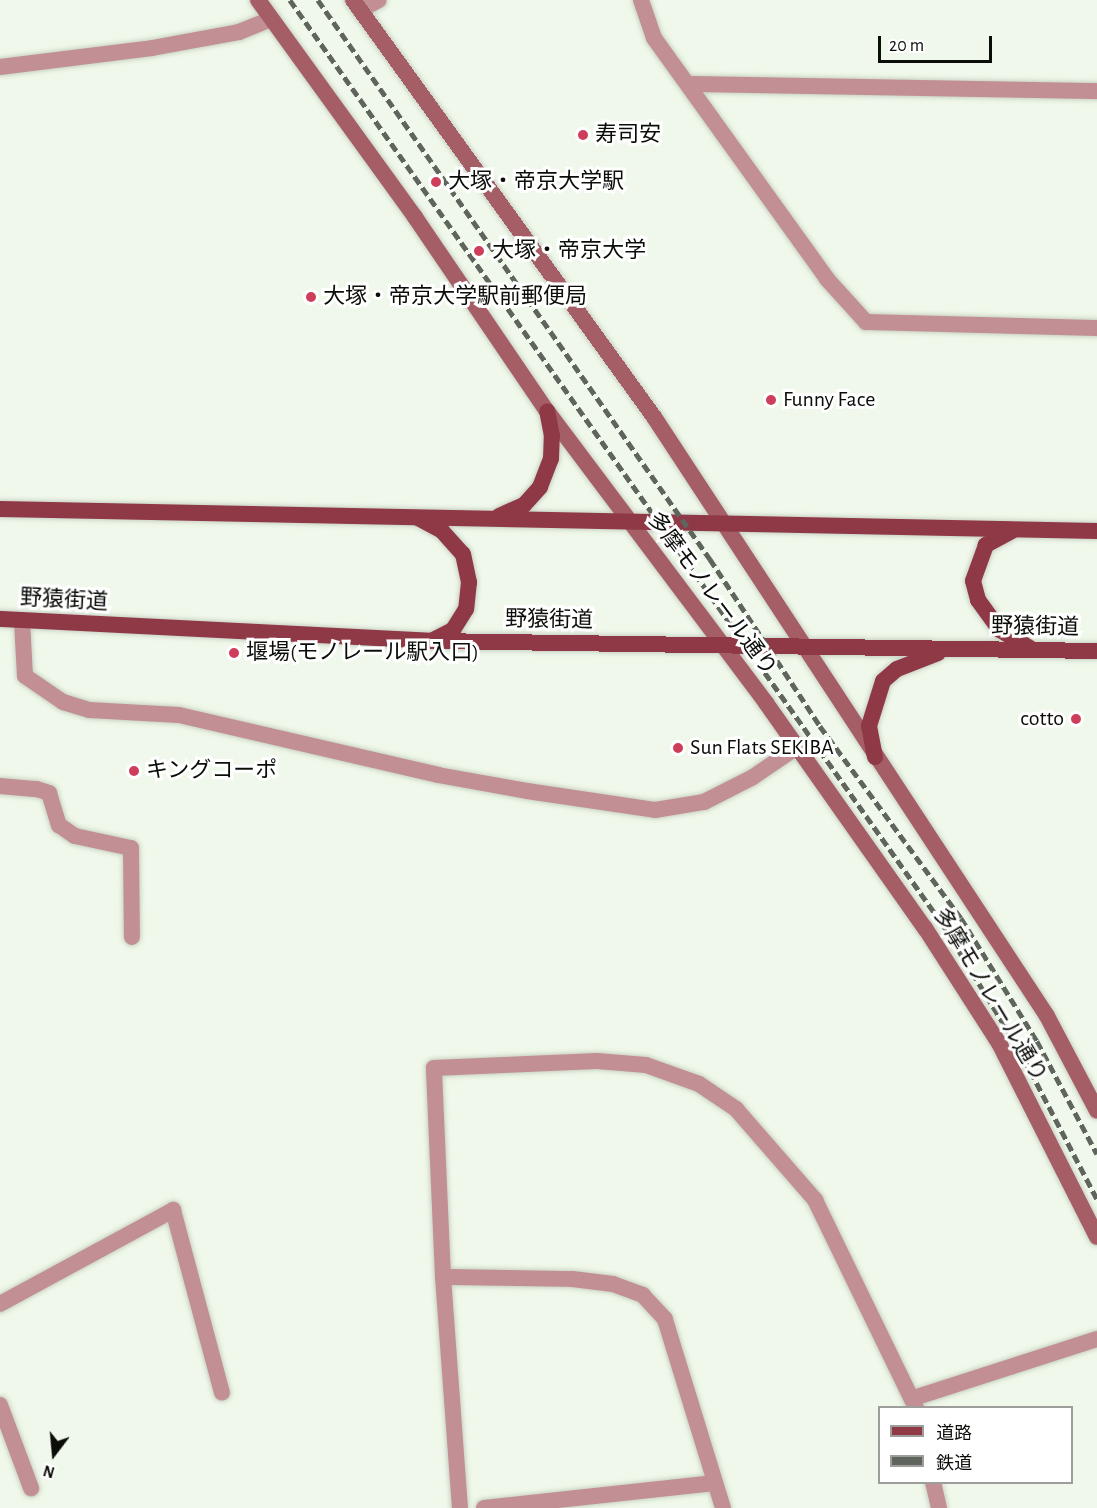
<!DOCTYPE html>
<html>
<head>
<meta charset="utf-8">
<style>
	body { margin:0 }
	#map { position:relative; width:1097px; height:1508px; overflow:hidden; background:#eff8ea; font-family:"Alegreya Sans","Noto Sans JP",sans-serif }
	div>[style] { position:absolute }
	.roads { filter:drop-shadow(0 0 2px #cad2c6) drop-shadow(0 0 2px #cad2c6) }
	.service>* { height:16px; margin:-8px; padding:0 8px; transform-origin:8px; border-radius:8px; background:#c29094 }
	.minor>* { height:16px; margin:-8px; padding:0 8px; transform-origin:8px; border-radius:8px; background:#c29094 }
	.secondary>* { height:16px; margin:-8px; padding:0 8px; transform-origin:8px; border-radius:8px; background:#a65e66 }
	.primary>* { height:16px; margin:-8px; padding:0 8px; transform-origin:8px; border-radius:8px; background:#8f3946 }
	.rail>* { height:4.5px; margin-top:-2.25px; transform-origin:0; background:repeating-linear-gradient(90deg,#5f645c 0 9px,transparent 0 13.5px) }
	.dots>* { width:16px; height:16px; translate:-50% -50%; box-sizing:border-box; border:3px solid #fff; border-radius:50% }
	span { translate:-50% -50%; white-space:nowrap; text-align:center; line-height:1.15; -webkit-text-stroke:6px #fff; paint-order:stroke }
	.poi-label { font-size:22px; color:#0a0d08 }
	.left { translate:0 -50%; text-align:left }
	.right { translate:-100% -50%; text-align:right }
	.street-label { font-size:22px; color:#0a0d08 }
	.legend { position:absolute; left:878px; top:1406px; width:195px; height:78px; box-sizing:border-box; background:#fff; border:2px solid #9d9e9c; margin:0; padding:8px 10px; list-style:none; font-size:18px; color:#0a0d08 }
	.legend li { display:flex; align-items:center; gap:12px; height:30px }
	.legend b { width:30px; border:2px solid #9d9e9c }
	.north { position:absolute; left:24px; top:1424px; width:60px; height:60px; -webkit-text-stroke:4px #fff; paint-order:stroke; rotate:196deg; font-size:16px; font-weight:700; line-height:24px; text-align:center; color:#0a0d08 }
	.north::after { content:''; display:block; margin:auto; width:21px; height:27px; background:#0a0d08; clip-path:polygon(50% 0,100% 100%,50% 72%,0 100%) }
	.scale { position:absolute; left:878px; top:36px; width:114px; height:27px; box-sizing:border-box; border:3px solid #0a0d08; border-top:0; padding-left:8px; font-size:18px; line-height:21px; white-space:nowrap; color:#0a0d08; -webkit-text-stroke:4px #fff; paint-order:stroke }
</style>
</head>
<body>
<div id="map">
	<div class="roads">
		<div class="service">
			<i style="left:22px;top:621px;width:55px;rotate:86.9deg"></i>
			<i style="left:25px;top:676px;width:46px;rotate:34.4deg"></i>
			<i style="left:63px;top:702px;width:27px;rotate:17deg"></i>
			<i style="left:89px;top:710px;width:90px;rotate:3.2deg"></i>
			<i style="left:179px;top:715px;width:266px;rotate:13deg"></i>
			<i style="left:438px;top:775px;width:90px;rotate:10.2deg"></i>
			<i style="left:527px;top:791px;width:129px;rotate:8.4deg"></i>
			<i style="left:655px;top:810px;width:50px;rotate:-9.3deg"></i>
			<i style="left:704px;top:802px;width:55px;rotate:-27deg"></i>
			<i style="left:753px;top:777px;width:53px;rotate:-34.3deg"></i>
			<i style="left:37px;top:789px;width:13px;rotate:18deg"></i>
			<i style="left:49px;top:793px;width:34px;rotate:73deg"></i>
			<i style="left:59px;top:825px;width:19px;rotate:35deg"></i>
			<i style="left:75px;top:836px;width:57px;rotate:12.1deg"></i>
			<i style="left:131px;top:848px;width:89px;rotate:89.4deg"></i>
			<i style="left:173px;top:1210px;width:189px;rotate:75deg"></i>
			<i style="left:0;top:1405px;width:89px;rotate:69.5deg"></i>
		</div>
		<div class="minor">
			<i style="left:641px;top:0;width:40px;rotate:71.1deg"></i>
			<i style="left:654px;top:38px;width:297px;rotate:54.3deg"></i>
			<i style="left:827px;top:279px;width:58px;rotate:47.8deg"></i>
			<i style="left:866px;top:322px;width:231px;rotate:1.5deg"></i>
			<i style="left:360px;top:10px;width:21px;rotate:-28deg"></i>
			<i style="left:0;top:67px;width:153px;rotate:-7.1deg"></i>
			<i style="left:152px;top:48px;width:88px;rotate:-10.4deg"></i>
			<i style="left:239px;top:32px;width:35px;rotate:-22deg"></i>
			<i style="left:688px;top:84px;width:409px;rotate:1deg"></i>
			<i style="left:0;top:786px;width:37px;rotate:5deg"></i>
			<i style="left:443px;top:1277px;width:232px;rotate:85.8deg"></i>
			<i style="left:0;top:1304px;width:197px;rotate:-28.5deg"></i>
			<i style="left:914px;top:1398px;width:192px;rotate:-17.9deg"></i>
			<i style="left:933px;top:1482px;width:27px;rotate:77deg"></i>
			<i style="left:484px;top:1508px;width:232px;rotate:-6.2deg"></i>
			<i style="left:723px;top:1508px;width:198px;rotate:-107.1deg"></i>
			<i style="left:665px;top:1319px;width:33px;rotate:-133deg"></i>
			<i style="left:643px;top:1295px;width:32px;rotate:-160deg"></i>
			<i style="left:613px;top:1284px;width:41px;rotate:-173deg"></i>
			<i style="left:572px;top:1279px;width:129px;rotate:-179.1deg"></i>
			<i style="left:443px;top:1277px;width:209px;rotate:-92.5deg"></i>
			<i style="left:434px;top:1068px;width:163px;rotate:-2.5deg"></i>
			<i style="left:597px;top:1061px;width:49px;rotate:4.7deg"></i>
			<i style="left:646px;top:1065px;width:56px;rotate:19.7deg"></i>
			<i style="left:699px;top:1084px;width:45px;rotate:34deg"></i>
			<i style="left:736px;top:1109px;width:121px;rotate:49deg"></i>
			<i style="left:815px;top:1200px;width:231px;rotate:64.1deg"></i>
		</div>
		<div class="secondary">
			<i style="left:258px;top:0;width:268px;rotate:54.1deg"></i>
			<i style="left:415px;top:217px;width:235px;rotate:55.8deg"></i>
			<i style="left:547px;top:411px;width:365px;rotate:53.1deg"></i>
			<i style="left:766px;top:703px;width:276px;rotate:54.8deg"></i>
			<i style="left:925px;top:928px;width:139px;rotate:57.3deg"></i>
			<i style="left:1000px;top:1045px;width:215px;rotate:63.2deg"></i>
			<i style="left:353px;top:0;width:514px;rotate:54.18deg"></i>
			<i style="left:654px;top:417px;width:716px;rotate:56.73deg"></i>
			<i style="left:1047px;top:1016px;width:107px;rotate:62.2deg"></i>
		</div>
		<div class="primary">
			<i style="left:0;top:509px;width:1097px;rotate:1.15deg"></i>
			<i style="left:499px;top:516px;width:27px;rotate:-24deg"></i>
			<i style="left:524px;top:505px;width:24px;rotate:-48deg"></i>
			<i style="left:540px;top:487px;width:30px;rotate:-69deg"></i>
			<i style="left:551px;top:459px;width:23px;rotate:-88deg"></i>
			<i style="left:552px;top:436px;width:25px;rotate:-101deg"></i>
			<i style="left:418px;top:518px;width:27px;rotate:28deg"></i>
			<i style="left:442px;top:531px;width:31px;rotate:48deg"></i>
			<i style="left:463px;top:554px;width:29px;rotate:78deg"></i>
			<i style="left:469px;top:582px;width:27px;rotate:96deg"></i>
			<i style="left:466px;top:609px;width:25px;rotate:122deg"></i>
			<i style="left:453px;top:630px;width:22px;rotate:153deg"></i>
			<i style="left:1012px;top:531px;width:30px;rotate:152deg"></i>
			<i style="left:986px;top:545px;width:38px;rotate:110deg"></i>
			<i style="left:973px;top:581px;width:20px;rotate:75deg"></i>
			<i style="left:978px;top:600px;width:37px;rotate:54deg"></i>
			<i style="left:1000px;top:630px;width:35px;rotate:31deg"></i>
			<i style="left:0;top:619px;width:433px;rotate:2.9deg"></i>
			<i style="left:432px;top:641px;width:665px;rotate:0.86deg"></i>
			<i style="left:875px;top:757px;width:32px;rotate:-101deg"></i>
			<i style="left:869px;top:726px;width:47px;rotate:-72.7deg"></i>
			<i style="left:883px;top:681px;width:18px;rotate:-41deg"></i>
			<i style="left:897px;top:669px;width:44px;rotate:-21.3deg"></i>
		</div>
	</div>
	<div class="rail">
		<i style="left:290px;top:0;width:1134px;rotate:54.77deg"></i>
		<i style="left:944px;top:926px;width:142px;rotate:58.6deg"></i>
		<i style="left:1018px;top:1047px;width:171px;rotate:62.5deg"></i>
		<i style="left:318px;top:0;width:683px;rotate:54.96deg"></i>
		<i style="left:710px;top:559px;width:200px;rotate:56.6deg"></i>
		<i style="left:820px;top:726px;width:238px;rotate:53.7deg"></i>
		<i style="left:961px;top:918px;width:145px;rotate:58.3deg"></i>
		<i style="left:1037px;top:1041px;width:128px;rotate:62deg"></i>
	</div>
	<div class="dots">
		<i style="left:583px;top:135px;background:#ce3e5a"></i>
		<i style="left:436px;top:182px;background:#ce3e5a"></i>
		<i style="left:479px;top:251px;background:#ce3e5a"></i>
		<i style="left:311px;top:297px;background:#ce3e5a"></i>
		<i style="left:771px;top:400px;background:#ce3e5a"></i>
		<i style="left:234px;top:653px;background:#ce3e5a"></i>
		<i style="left:1076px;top:719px;background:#ce3e5a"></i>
		<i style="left:678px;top:748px;background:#ce3e5a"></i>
		<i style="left:134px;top:771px;background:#ce3e5a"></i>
	</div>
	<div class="poi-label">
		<span class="left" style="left:595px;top:135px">寿司安</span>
		<span class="left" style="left:448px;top:182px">大塚・帝京大学駅</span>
		<span class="left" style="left:492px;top:251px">大塚・帝京大学</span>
		<span class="left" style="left:323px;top:297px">大塚・帝京大学駅前郵便局</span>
		<span class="left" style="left:783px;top:400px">Funny Face</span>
		<span class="left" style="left:246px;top:653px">堰場(モノレール駅入口)</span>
		<span class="right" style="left:1064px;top:719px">cotto</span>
		<span class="left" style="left:690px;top:748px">Sun Flats SEKIBA</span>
		<span class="left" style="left:146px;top:771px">キングコーポ</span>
	</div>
	<div class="street-label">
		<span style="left:712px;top:594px;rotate:53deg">多摩モノレール通り</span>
		<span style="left:64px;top:600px;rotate:3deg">野猿街道</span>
		<span style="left:549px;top:620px;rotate:1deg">野猿街道</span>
		<span style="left:1035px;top:627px;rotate:1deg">野猿街道</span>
		<span style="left:990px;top:995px;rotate:59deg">多摩モノレール通り</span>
	</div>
	<ul class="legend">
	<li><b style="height:8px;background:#8f3946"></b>道路</li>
	<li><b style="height:8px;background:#5f645c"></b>鉄道</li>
	</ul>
	<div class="north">N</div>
	<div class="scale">20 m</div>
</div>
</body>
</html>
